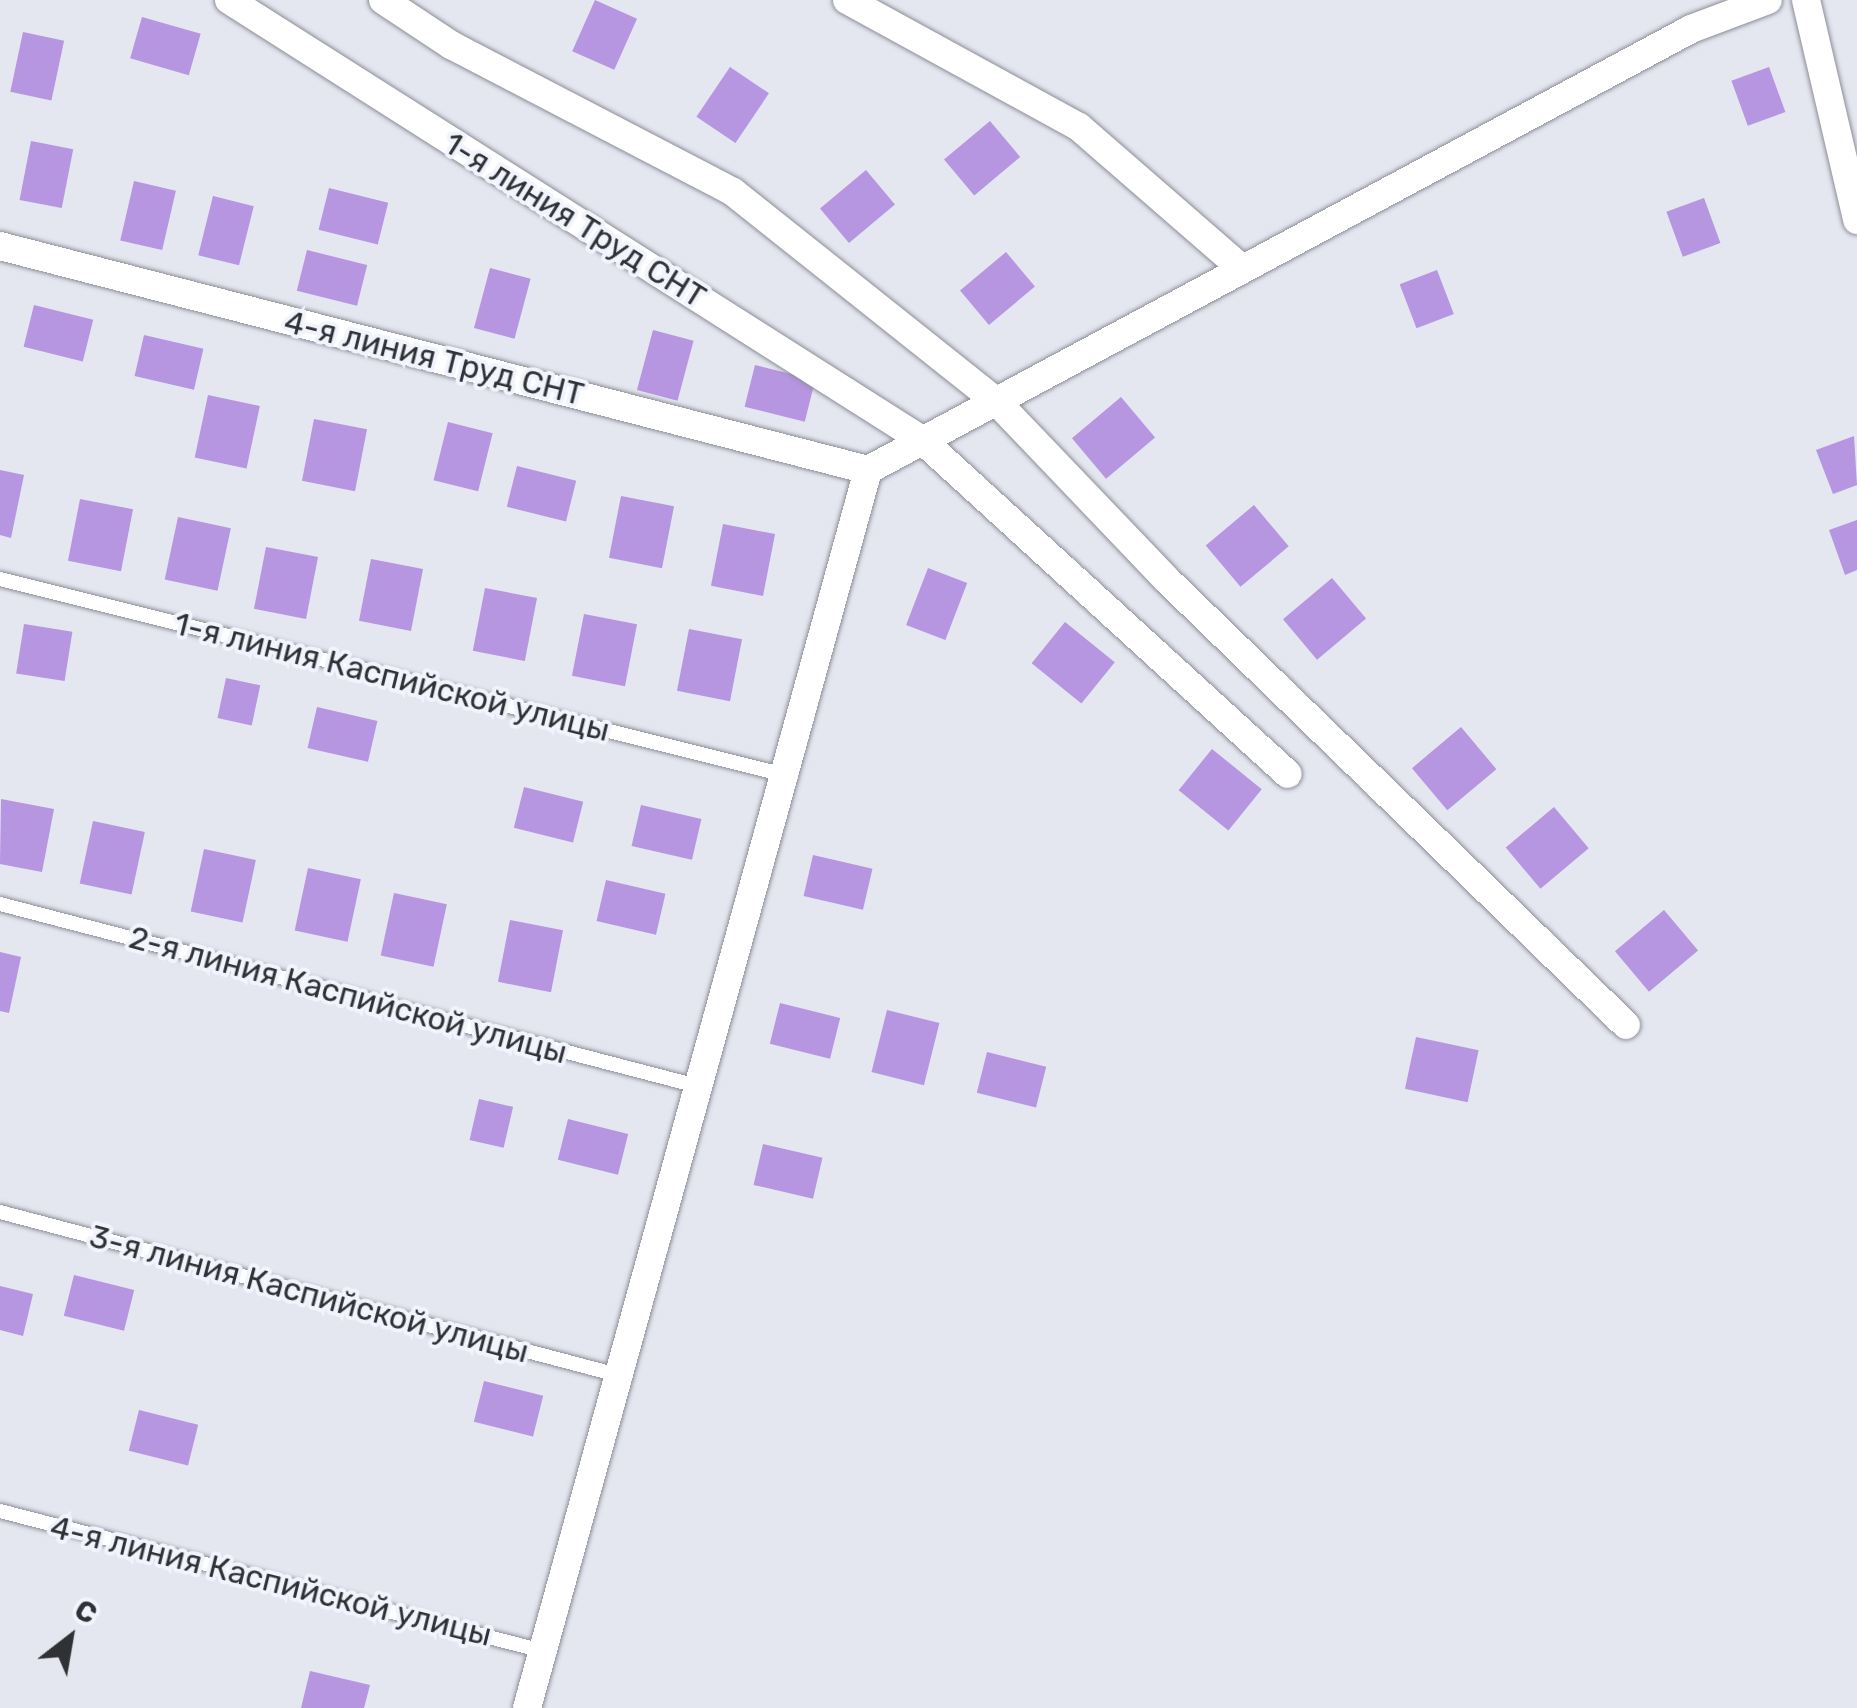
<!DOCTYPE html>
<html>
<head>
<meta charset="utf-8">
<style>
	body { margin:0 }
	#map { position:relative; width:1857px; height:1708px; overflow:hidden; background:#e4e6f0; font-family:Rubik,sans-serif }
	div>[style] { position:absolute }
	.building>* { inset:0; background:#b695e1; transform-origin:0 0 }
	.roads { filter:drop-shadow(0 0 2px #8c8e97) drop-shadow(0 0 2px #8c8e97) }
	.lane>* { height:14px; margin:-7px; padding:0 7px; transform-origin:7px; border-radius:7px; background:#fff }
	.street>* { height:28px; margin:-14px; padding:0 14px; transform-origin:14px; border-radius:14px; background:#fff }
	span { translate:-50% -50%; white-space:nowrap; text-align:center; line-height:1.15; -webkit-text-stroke:8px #f1f4fd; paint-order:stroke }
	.street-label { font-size:32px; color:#303134 }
	.north { position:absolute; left:20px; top:1588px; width:100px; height:100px; -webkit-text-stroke:8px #f1f4fd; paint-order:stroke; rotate:31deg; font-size:28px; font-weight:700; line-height:40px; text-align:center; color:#303134 }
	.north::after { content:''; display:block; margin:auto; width:35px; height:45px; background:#303134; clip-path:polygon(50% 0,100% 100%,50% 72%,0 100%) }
</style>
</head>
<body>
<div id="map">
	<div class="building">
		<i style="left:595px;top:0;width:46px;height:56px;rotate:24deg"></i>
		<i style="left:142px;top:17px;width:61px;height:43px;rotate:16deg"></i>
		<i style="left:23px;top:32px;width:42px;height:61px;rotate:12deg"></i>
		<i style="left:730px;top:67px;width:47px;height:60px;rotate:34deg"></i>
		<i style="left:1769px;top:67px;width:48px;height:40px;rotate:70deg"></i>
		<i style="left:990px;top:121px;width:47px;height:60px;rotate:50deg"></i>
		<i style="left:31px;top:141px;width:43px;height:60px;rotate:11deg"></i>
		<i style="left:866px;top:170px;width:45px;height:60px;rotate:50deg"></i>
		<i style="left:134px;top:181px;width:43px;height:61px;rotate:13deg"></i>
		<i style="left:329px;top:188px;width:61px;height:43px;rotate:14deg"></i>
		<i style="left:213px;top:196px;width:42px;height:61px;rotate:14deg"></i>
		<i style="left:1704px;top:198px;width:48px;height:40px;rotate:70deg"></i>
		<i style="left:307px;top:250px;width:62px;height:42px;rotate:14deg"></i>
		<i style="left:1006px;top:252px;width:45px;height:60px;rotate:50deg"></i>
		<i style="left:490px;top:268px;width:42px;height:62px;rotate:15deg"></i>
		<i style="left:1437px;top:270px;width:47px;height:40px;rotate:69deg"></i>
		<i style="left:34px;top:305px;width:61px;height:43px;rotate:14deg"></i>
		<i style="left:653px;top:330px;width:42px;height:62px;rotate:15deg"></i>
		<i style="left:144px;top:335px;width:61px;height:42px;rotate:13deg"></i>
		<i style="left:755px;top:365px;width:62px;height:43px;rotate:14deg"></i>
		<i style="left:208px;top:395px;width:53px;height:64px;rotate:12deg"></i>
		<i style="left:1121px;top:397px;width:53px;height:64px;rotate:50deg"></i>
		<i style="left:314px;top:419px;width:54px;height:63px;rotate:11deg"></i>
		<i style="left:448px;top:422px;width:46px;height:60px;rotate:14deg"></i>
		<i style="clip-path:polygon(1854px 436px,1857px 485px,1833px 494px,1816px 450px)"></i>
		<i style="left:517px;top:466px;width:61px;height:42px;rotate:14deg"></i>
		<i style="clip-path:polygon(0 470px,24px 475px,11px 538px,0 535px)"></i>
		<i style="left:621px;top:496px;width:54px;height:63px;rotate:11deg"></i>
		<i style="left:80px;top:499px;width:54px;height:63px;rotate:11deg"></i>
		<i style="left:1254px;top:505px;width:54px;height:63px;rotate:50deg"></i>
		<i style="left:178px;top:517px;width:54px;height:64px;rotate:12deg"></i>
		<i style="clip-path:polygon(1857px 520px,1857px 570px,1845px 575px,1829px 530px)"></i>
		<i style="left:723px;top:524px;width:53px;height:63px;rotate:11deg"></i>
		<i style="left:266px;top:547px;width:53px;height:63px;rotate:11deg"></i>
		<i style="left:371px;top:559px;width:53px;height:63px;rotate:11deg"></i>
		<i style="left:928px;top:568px;width:42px;height:61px;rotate:21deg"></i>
		<i style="left:1332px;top:578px;width:53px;height:64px;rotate:50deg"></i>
		<i style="left:485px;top:588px;width:53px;height:64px;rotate:11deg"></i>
		<i style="left:584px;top:614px;width:54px;height:63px;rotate:11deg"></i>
		<i style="left:1065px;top:622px;width:64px;height:53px;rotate:39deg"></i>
		<i style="left:24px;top:624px;width:49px;height:50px;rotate:9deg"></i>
		<i style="left:689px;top:629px;width:54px;height:63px;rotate:11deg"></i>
		<i style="left:226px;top:678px;width:35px;height:41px;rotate:12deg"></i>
		<i style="left:317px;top:707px;width:62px;height:42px;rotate:13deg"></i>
		<i style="left:1461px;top:727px;width:55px;height:64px;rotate:50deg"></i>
		<i style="left:1212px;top:749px;width:64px;height:53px;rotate:39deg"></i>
		<i style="left:524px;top:787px;width:61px;height:42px;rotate:14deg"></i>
		<i style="clip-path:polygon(1px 799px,54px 809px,42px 872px,0 864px)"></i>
		<i style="left:641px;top:805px;width:62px;height:42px;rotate:13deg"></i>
		<i style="left:1554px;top:807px;width:54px;height:63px;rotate:50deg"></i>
		<i style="left:93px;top:821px;width:53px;height:64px;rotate:12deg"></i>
		<i style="left:204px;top:849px;width:53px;height:64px;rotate:12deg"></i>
		<i style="left:813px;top:855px;width:61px;height:42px;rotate:13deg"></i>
		<i style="left:308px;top:868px;width:54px;height:64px;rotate:12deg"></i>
		<i style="left:606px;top:880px;width:61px;height:42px;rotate:13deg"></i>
		<i style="left:394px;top:893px;width:54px;height:64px;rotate:12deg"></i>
		<i style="left:1664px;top:910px;width:53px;height:64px;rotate:50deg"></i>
		<i style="left:510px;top:920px;width:54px;height:63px;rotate:11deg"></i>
		<i style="clip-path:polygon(0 952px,21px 957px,9px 1013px,0 1011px)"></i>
		<i style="left:780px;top:1003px;width:62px;height:42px;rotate:14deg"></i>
		<i style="left:887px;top:1010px;width:54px;height:64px;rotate:14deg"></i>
		<i style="left:1416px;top:1037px;width:64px;height:53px;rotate:12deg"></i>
		<i style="left:987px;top:1052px;width:61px;height:42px;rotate:14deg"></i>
		<i style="left:479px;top:1099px;width:35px;height:42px;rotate:13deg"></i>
		<i style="left:568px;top:1119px;width:62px;height:42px;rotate:14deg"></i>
		<i style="left:763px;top:1144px;width:61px;height:42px;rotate:13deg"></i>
		<i style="left:74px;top:1275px;width:62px;height:42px;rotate:14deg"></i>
		<i style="clip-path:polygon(0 1286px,33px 1294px,23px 1336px,0 1330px)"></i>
		<i style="left:484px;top:1381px;width:61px;height:42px;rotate:14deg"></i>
		<i style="left:139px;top:1410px;width:61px;height:42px;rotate:14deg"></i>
		<i style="clip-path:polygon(310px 1671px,370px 1685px,364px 1708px,301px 1708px)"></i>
	</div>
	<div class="roads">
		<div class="lane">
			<i style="left:0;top:579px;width:809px;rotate:14.02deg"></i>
			<i style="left:0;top:904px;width:720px;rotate:14.63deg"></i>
			<i style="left:0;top:1212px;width:639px;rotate:14.78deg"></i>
			<i style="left:0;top:1511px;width:561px;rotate:14.46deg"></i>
		</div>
		<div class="street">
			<i style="left:229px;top:0;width:821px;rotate:32.41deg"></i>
			<i style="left:922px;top:440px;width:495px;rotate:42.4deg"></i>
			<i style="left:383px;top:0;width:82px;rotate:33.5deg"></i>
			<i style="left:451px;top:45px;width:318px;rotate:27.5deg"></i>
			<i style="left:733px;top:192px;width:336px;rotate:38.5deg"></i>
			<i style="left:996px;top:401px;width:245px;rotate:46.3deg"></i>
			<i style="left:1165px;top:578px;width:642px;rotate:44.12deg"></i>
			<i style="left:847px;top:0;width:264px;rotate:28.7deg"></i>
			<i style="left:1079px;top:127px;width:215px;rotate:41deg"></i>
			<i style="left:1806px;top:0;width:226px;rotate:76.9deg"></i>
			<i style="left:0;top:246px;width:896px;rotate:14.47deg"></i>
			<i style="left:527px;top:1708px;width:1284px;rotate:-74.6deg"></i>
			<i style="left:868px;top:470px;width:934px;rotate:-28.18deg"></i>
			<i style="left:1691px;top:29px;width:82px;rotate:-20.6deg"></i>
		</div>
	</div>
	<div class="street-label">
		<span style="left:575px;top:220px;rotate:32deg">1-я линия Труд СНТ</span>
		<span style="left:434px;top:358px;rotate:14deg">4-я линия Труд СНТ</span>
		<span style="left:392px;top:677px;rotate:14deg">1-я линия Каспийской улицы</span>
		<span style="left:348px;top:995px;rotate:15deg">2-я линия Каспийской улицы</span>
		<span style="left:309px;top:1294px;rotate:15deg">3-я линия Каспийской улицы</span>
		<span style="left:271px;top:1581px;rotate:14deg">4-я линия Каспийской улицы</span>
	</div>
	<div class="north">С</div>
</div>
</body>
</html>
